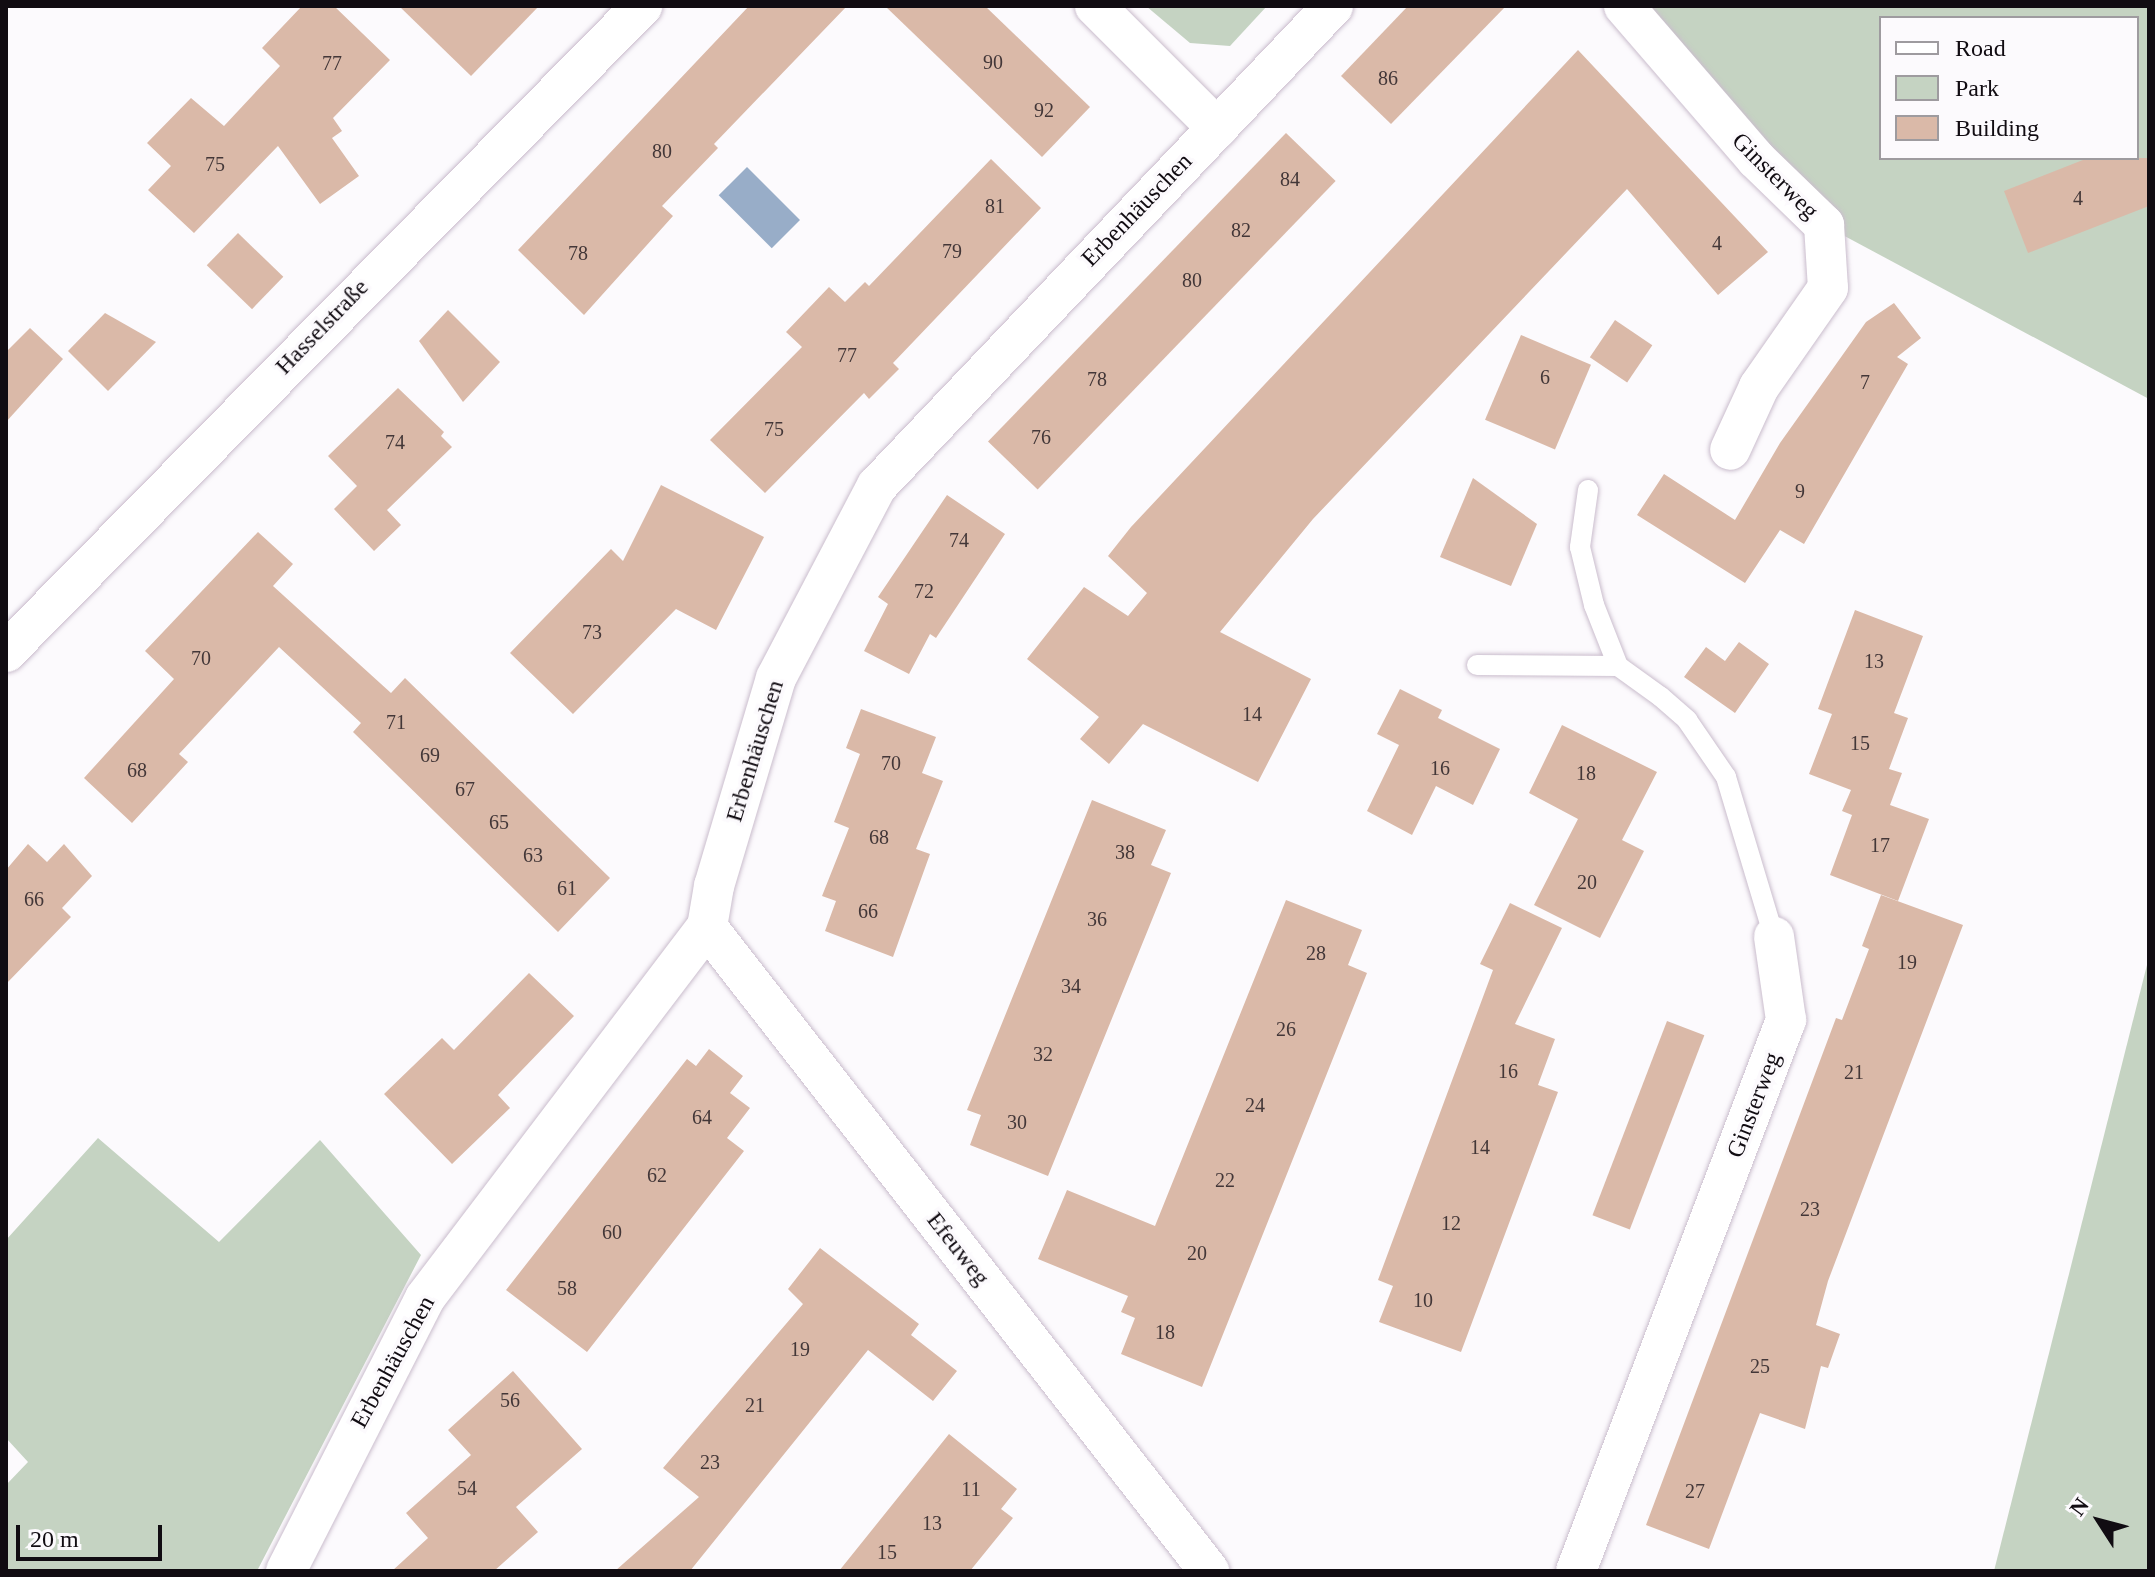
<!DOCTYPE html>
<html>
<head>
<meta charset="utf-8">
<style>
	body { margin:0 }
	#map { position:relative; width:2155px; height:1577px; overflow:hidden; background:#fcfafd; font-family:"Times New Roman",serif }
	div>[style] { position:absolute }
	.green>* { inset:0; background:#c5d3c2 }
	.water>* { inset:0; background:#98adc8; transform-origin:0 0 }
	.building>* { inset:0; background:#dab9a8; transform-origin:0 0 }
	.roads { filter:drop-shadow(0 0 2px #cabdcd) drop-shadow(0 0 2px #cabdcd) }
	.service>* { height:20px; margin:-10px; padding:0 10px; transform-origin:10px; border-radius:10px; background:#fff }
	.minor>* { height:40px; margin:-20px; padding:0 20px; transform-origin:20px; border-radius:20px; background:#fff }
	span { translate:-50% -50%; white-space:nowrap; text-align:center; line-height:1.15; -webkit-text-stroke:7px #fcfafd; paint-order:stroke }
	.number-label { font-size:20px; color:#433738 }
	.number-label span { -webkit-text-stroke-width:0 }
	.street-label { font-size:24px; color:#110c12 }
	.frame { position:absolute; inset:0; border:8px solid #110c12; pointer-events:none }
	.legend { position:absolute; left:1879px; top:16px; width:260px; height:144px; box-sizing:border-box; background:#fcfafd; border:2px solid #9e9b9f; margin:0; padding:10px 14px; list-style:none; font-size:24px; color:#110c12 }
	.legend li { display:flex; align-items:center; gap:16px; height:40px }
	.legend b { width:40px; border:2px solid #9e9b9f }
	.north { position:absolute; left:2059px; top:1481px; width:80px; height:80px; -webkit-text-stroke:6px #fcfafd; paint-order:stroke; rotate:306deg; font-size:22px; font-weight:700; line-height:32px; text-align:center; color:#110c12 }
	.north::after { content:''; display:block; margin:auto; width:28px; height:36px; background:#110c12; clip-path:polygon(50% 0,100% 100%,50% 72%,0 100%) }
	.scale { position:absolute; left:16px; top:1525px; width:146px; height:36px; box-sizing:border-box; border:4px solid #110c12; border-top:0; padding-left:10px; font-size:24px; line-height:28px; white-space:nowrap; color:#110c12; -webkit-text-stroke:6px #fcfafd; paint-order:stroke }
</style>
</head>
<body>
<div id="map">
	<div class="green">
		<i style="clip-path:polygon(1146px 6px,1267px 6px,1230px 46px,1190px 43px)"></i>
		<i style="clip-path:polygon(evenodd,1624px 6px,2149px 6px,2149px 399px,1824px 225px,1624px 6px,1881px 18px,2137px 18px,2137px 158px,1881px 158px,1881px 18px)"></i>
		<i style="clip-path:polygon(2149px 957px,2149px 1571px,1994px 1571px)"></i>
		<i style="clip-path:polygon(98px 1138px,219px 1242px,320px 1140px,421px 1255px,257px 1571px,6px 1571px,6px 1485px,28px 1462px,6px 1438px,6px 1240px)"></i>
	</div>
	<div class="water">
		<i style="left:747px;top:167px;width:75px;height:40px;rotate:45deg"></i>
	</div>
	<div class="building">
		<i style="clip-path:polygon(302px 6px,334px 6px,390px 60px,333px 118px,342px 131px,332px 138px,359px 176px,320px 204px,278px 146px,194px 233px,148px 190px,171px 166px,147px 143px,191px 98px,224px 126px,280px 66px,262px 48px)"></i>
		<i style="clip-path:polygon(399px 6px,539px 6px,471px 76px)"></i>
		<i style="clip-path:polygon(749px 6px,847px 6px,714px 144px,718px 148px,662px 206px,673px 216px,584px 315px,518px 250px)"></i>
		<i style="clip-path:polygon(885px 6px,985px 6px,1090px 107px,1042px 157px)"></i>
		<i style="clip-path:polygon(1408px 6px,1506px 6px,1391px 124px,1341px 76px)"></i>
		<i style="clip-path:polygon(1578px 50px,1768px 252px,1718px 295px,1627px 189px,1313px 519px,1220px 632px,1311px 679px,1258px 782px,1143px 724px,1109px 764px,1080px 739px,1099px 717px,1027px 659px,1084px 587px,1128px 616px,1147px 593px,1108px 556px,1131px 527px)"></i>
		<i style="left:1286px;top:133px;width:69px;height:429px;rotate:44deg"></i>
		<i style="clip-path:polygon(2088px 158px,2149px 158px,2149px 206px,2028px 253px,2004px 191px)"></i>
		<i style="clip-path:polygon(991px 159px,1041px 208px,893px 363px,899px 369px,869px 399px,864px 393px,765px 493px,710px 440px,802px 347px,786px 332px,829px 287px,845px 302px,865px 282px,869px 286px)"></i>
		<i style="left:238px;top:233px;width:63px;height:45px;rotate:44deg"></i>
		<i style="clip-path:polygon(1894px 303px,1921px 338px,1897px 357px,1908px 364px,1804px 544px,1780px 530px,1745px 583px,1637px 515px,1664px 474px,1735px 520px,1780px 443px,1866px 322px)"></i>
		<i style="clip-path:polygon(448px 310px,500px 362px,463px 402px,419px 341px)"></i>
		<i style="clip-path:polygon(105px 313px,156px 342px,108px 391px,68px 351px)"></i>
		<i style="left:1615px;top:320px;width:45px;height:45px;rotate:34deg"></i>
		<i style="clip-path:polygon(30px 328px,63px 359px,6px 422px,6px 352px)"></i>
		<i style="left:1521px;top:335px;width:76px;height:92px;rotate:23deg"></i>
		<i style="clip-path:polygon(398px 388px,444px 432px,441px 436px,452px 447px,387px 510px,401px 525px,374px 551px,334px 509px,357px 486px,328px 456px)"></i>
		<i style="clip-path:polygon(1473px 478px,1537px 524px,1511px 586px,1440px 557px)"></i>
		<i style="clip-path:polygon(661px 485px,764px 537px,716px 630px,676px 609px,573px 714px,510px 653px,611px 549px,623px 561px)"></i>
		<i style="clip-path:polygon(947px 495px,1005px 534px,936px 638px,930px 634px,909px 674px,864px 651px,888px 604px,878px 597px)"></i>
		<i style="clip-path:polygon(258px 532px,293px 564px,273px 586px,391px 693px,405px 678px,610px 878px,558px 932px,353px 732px,361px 723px,279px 647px,179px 754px,188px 762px,132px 823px,84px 778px,174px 679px,145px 651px)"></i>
		<i style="clip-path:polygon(1855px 610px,1923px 636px,1894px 713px,1908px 718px,1889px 769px,1902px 773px,1890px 805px,1929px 819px,1898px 901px,1830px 875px,1852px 815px,1842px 811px,1851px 790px,1809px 774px,1832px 714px,1818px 709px)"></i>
		<i style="clip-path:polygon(1739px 642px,1769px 664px,1735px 713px,1684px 677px,1706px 647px,1725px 661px)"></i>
		<i style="clip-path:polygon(1400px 689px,1442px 710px,1438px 718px,1500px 749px,1473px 805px,1436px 786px,1412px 835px,1367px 811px,1399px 745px,1377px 734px)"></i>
		<i style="clip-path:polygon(861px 709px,936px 737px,922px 773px,943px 781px,916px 849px,930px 854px,893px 957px,825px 931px,836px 901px,822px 896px,849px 828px,834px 822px,860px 754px,846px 748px)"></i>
		<i style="clip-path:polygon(1562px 725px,1657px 772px,1622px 840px,1644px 851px,1600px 938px,1534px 905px,1578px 819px,1529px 793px)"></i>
		<i style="clip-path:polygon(1092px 800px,1166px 830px,1151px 865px,1171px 873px,1048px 1176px,970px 1145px,981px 1115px,967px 1110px)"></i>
		<i style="clip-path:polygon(28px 844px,47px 862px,64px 844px,92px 876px,62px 908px,71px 917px,6px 984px,6px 870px)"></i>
		<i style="clip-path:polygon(1881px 895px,1963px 925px,1828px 1281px,1816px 1325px,1840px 1334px,1828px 1368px,1821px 1366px,1805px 1429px,1760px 1413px,1709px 1549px,1646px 1525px,1836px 1018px,1842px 1020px,1869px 949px,1862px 946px)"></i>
		<i style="clip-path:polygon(1286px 900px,1362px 930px,1348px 965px,1367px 973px,1202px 1387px,1121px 1354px,1135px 1318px,1121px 1312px,1128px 1296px,1038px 1259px,1067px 1190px,1155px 1226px)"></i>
		<i style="clip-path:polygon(1510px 903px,1562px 928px,1515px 1024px,1555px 1039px,1538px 1085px,1558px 1092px,1461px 1352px,1379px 1322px,1393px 1286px,1378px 1280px,1493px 970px,1480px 964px)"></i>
		<i style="clip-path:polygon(529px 973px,574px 1016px,498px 1095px,510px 1108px,452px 1164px,384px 1094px,442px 1038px,454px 1050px)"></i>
		<i style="left:1667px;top:1021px;width:40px;height:208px;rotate:21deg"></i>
		<i style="clip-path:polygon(709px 1049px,743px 1076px,730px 1093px,750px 1108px,727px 1138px,744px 1151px,587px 1352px,506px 1290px,687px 1059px,696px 1066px)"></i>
		<i style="clip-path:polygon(820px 1248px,919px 1324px,911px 1335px,957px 1371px,933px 1401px,868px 1350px,690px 1571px,615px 1571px,699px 1497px,663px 1468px,803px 1304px,788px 1289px)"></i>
		<i style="clip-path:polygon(513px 1371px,582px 1449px,516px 1507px,538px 1532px,494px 1571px,392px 1571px,428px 1538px,406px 1513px,471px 1455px,448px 1430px)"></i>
		<i style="clip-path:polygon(949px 1434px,1017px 1489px,1001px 1509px,1013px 1518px,970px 1571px,839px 1571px)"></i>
	</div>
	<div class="roads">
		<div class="service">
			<i style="left:1588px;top:490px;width:58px;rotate:98deg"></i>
			<i style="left:1580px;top:547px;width:60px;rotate:76.4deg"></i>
			<i style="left:1594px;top:605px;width:66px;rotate:68.5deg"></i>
			<i style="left:1477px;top:665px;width:141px;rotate:0.4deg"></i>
			<i style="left:1618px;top:666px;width:53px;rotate:35.8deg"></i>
			<i style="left:1661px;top:697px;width:35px;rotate:41deg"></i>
			<i style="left:1687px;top:720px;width:69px;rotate:55.6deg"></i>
			<i style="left:1726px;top:777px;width:167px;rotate:73.3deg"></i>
		</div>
		<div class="minor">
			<i style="left:1095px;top:6px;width:173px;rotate:45deg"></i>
			<i style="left:1624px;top:6px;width:202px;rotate:49.2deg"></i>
			<i style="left:1756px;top:159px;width:95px;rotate:44.1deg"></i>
			<i style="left:1824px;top:225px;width:63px;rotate:86.4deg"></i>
			<i style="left:1828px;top:288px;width:121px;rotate:124.9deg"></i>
			<i style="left:1759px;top:387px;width:69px;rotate:114.7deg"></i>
			<i style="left:6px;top:652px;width:907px;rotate:-45.45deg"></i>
			<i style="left:707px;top:927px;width:817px;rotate:52.06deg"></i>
			<i style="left:286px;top:1571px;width:306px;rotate:-63deg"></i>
			<i style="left:425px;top:1298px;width:466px;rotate:-52.8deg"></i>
			<i style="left:707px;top:927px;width:42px;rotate:-80.3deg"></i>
			<i style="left:714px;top:886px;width:217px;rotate:-73.4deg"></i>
			<i style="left:776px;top:678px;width:217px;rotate:-62.3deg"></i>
			<i style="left:877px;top:486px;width:662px;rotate:-46.47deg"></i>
			<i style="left:1576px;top:1571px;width:590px;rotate:-69.14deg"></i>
			<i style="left:1786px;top:1020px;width:84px;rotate:-98.2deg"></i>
		</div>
	</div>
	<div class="number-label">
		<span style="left:993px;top:62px">90</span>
		<span style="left:332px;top:63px">77</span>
		<span style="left:1388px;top:78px">86</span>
		<span style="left:1044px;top:110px">92</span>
		<span style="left:662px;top:151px">80</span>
		<span style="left:215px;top:164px">75</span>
		<span style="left:1290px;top:179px">84</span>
		<span style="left:2078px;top:198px">4</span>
		<span style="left:995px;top:206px">81</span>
		<span style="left:1241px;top:230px">82</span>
		<span style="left:1717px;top:243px">4</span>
		<span style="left:952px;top:251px">79</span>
		<span style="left:578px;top:253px">78</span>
		<span style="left:1192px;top:280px">80</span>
		<span style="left:847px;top:355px">77</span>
		<span style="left:1545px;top:377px">6</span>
		<span style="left:1097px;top:379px">78</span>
		<span style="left:1865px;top:382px">7</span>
		<span style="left:774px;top:429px">75</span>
		<span style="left:1041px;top:437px">76</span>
		<span style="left:395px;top:442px">74</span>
		<span style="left:1800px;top:491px">9</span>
		<span style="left:959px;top:540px">74</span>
		<span style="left:924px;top:591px">72</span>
		<span style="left:592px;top:632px">73</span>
		<span style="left:201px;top:658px">70</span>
		<span style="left:1874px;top:661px">13</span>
		<span style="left:1252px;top:714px">14</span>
		<span style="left:396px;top:722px">71</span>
		<span style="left:1860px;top:743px">15</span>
		<span style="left:430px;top:755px">69</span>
		<span style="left:891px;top:763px">70</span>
		<span style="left:1440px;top:768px">16</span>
		<span style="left:137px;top:770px">68</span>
		<span style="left:1586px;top:773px">18</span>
		<span style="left:465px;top:789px">67</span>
		<span style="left:499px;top:822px">65</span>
		<span style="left:879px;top:837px">68</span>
		<span style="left:1880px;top:845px">17</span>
		<span style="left:1125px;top:852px">38</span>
		<span style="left:533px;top:855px">63</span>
		<span style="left:1587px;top:882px">20</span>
		<span style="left:567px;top:888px">61</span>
		<span style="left:34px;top:899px">66</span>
		<span style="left:868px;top:911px">66</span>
		<span style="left:1097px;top:919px">36</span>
		<span style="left:1316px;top:953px">28</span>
		<span style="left:1907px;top:962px">19</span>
		<span style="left:1071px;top:986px">34</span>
		<span style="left:1286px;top:1029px">26</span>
		<span style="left:1043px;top:1054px">32</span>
		<span style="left:1508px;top:1071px">16</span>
		<span style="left:1854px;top:1072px">21</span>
		<span style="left:1255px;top:1105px">24</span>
		<span style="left:702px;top:1117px">64</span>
		<span style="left:1017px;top:1122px">30</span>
		<span style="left:1480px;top:1147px">14</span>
		<span style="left:657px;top:1175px">62</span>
		<span style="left:1225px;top:1180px">22</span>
		<span style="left:1810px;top:1209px">23</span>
		<span style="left:1451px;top:1223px">12</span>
		<span style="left:612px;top:1232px">60</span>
		<span style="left:1197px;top:1253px">20</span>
		<span style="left:567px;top:1288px">58</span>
		<span style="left:1423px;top:1300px">10</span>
		<span style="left:1165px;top:1332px">18</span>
		<span style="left:800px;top:1349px">19</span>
		<span style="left:1760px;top:1366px">25</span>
		<span style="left:510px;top:1400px">56</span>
		<span style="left:755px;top:1405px">21</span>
		<span style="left:710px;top:1462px">23</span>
		<span style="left:467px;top:1488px">54</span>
		<span style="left:971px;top:1489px">11</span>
		<span style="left:1695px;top:1491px">27</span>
		<span style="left:932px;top:1523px">13</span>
		<span style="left:887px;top:1552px">15</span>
	</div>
	<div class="street-label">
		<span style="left:1775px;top:176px;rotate:45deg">Ginsterweg</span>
		<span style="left:1137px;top:210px;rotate:-46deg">Erbenhäuschen</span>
		<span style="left:322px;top:327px;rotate:-46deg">Hasselstraße</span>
		<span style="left:755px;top:751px;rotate:-73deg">Erbenhäuschen</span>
		<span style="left:1754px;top:1105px;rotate:-69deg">Ginsterweg</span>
		<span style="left:958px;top:1249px;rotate:52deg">Efeuweg</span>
		<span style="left:393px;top:1362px;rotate:-61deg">Erbenhäuschen</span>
	</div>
	<div class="frame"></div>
	<ul class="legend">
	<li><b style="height:10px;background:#fff"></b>Road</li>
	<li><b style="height:22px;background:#c5d3c2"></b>Park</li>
	<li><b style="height:22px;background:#dab9a8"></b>Building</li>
	</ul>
	<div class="north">N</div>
	<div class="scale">20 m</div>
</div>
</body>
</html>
